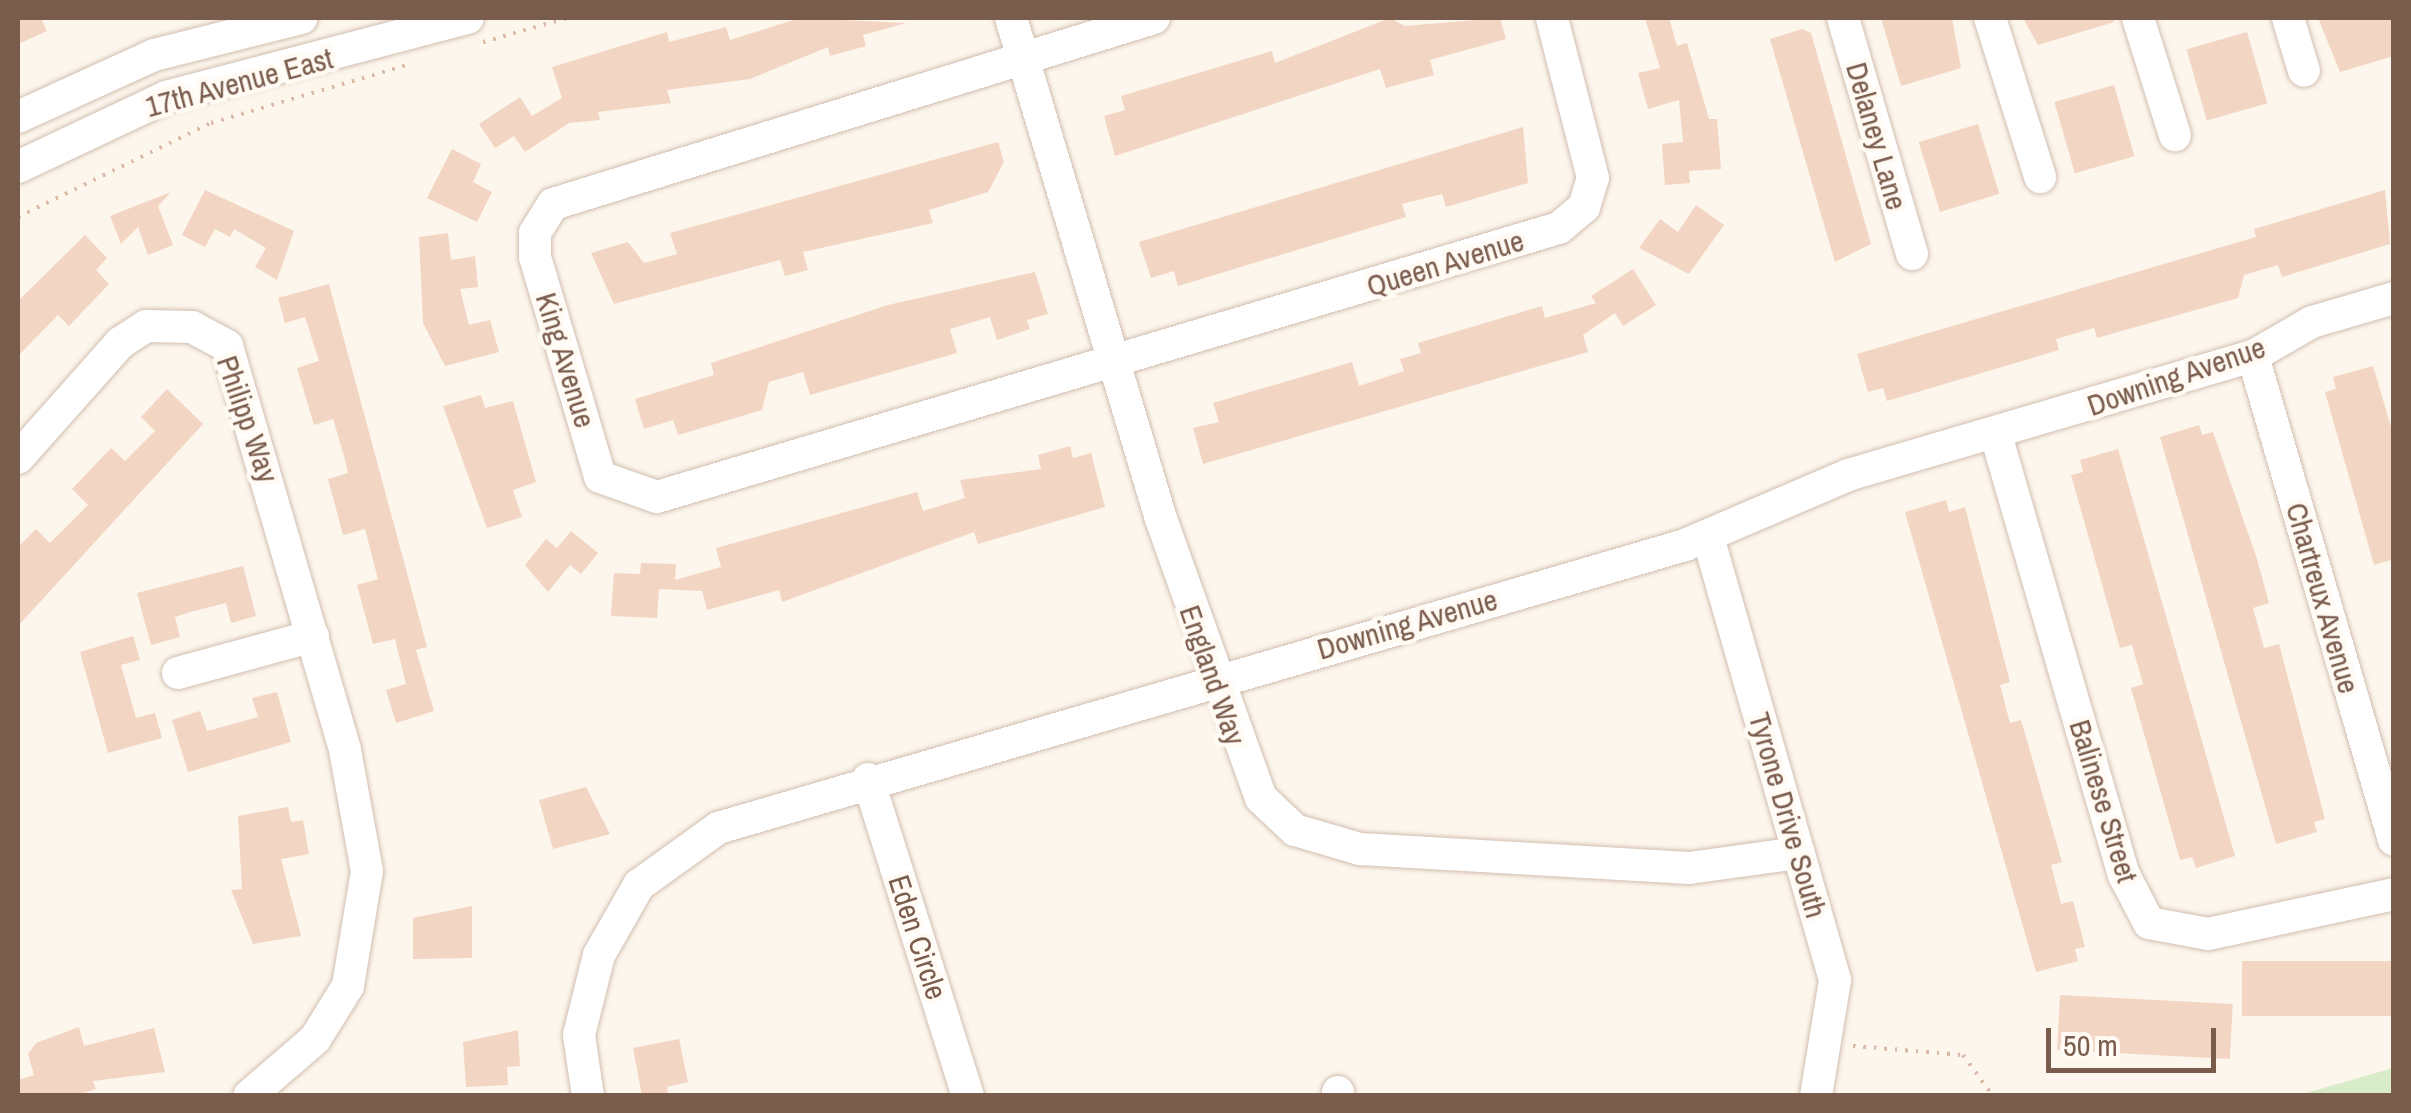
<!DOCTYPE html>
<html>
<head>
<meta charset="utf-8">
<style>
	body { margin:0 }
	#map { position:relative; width:2411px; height:1113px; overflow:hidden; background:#fdf6ec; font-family:"Archivo Narrow",sans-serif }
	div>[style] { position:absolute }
	.green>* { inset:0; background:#d8ecc9 }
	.building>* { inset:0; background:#f3d5c3; transform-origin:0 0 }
	.path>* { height:4px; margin-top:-2px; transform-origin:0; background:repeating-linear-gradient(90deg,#d9b8a5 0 2.5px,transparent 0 10.5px) }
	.roads { filter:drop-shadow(0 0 2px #d1beb0) drop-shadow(0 0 2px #d1beb0) }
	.minor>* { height:32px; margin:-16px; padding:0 16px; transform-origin:16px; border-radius:16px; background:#fff }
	span { translate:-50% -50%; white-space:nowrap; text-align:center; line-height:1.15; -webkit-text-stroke:9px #fffaf3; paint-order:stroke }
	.street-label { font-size:30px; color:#7a5c4d }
	.frame { position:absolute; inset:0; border:20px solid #7a5c4d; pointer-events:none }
	.scale { position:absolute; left:2046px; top:1028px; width:170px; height:45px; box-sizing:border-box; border:5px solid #7a5c4d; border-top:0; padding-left:12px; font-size:30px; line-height:35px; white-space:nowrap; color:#7a5c4d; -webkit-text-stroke:8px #fffaf3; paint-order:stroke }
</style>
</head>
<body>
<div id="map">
	<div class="green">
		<i style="clip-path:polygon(2393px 1068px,2393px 1095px,2299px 1095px)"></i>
	</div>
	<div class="building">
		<i style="clip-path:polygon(18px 18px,41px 18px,47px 31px,18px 44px)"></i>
		<i style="clip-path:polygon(800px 18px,906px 23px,863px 35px,866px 46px,830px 56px,828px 47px,750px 79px,667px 90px,671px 103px,598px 112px,600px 120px,569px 123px,525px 152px,514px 136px,495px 148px,479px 124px,520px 97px,532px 116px,562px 98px,552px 67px,667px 32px,669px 42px,726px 27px,730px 40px)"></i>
		<i style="clip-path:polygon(1390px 18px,1405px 26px,1500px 18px,1506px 39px,1430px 60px,1434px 75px,1386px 88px,1380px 69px,1115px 156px,1104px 116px,1125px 110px,1121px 96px,1272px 51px,1275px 63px)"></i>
		<i style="clip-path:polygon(1645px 18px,1669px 18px,1677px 46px,1687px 43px,1709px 119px,1717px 119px,1721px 169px,1689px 171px,1690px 183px,1665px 185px,1662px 144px,1683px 142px,1679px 100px,1648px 109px,1638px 73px,1660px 68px)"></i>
		<i style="clip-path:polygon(1881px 18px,1952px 18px,1961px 68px,1901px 86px)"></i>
		<i style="clip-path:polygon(2023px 18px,2113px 18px,2114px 22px,2038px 45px)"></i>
		<i style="clip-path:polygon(2318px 18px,2394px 18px,2394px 56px,2340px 72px)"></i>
		<i style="clip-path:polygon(1802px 29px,1811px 33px,1871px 244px,1835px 262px,1770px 39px)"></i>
		<i style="left:2247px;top:32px;width:74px;height:63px;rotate:74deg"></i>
		<i style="left:2114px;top:85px;width:74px;height:62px;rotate:74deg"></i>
		<i style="left:1978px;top:124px;width:73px;height:62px;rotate:73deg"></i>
		<i style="clip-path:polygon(1523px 127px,1528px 183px,1446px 207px,1442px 194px,1402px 204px,1406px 217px,1178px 286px,1174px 271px,1151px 278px,1139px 242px)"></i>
		<i style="clip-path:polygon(998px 142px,1004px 162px,988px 192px,929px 210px,933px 223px,803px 252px,808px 270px,785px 276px,780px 260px,614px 304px,591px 253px,628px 242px,644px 263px,677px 254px,670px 233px)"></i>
		<i style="clip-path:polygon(452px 149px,481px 164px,473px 182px,492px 192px,477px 222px,427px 198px)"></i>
		<i style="clip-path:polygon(205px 190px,294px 231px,277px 280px,255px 267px,266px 248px,234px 229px,230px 237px,215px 229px,205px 247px,182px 235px)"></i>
		<i style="clip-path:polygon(2385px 190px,2390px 244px,2282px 277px,2278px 265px,2244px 275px,2238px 298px,2097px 338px,2094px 328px,2056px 339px,2059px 350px,1887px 401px,1883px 388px,1868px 392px,1857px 354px,2256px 237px,2254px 229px)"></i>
		<i style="clip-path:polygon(171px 192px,158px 206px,173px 245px,148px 255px,138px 227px,121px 244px,110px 216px)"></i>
		<i style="clip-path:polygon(1696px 205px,1724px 225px,1689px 274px,1639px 248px,1660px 219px,1678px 232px)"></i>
		<i style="clip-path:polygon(448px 233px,451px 260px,475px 256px,478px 287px,460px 289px,469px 325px,490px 320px,499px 352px,445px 366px,423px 323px,419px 237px)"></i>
		<i style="clip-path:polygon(85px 235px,107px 258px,96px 270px,109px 284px,69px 326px,58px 315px,18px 356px,18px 301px)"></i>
		<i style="clip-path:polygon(1633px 269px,1656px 305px,1623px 326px,1615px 313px,1583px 335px,1588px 352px,1203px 464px,1193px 428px,1219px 422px,1213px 403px,1352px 362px,1359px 386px,1404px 371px,1400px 359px,1421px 353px,1418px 343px,1542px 306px,1545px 318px,1596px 303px,1591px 296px)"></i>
		<i style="clip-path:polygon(1035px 272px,1048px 314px,1027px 320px,1030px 329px,997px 340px,990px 317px,950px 329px,957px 353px,810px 395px,803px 372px,769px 382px,762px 410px,678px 435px,673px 420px,644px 429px,635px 399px,714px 375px,711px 363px,888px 305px)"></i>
		<i style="clip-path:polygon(329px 284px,427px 647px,416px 650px,434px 711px,396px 723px,386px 690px,406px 684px,395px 639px,373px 644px,357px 585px,378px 579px,367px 537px,365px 529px,343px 535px,328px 479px,348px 473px,344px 456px,333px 419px,314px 425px,297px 368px,319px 361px,305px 317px,285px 323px,278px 298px)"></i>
		<i style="clip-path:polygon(2373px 366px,2394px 437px,2394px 559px,2374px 565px,2325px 392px,2336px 389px,2333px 377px)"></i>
		<i style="clip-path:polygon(167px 389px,203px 424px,18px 626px,18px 547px,36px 529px,50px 543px,88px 505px,72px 489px,111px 448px,125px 461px,155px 431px,141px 417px)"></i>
		<i style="clip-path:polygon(481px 395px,485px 408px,513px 401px,536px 482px,513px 490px,522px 517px,487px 528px,443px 406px)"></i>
		<i style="clip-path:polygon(2199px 425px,2202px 435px,2213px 432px,2257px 559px,2269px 603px,2253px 608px,2264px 648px,2279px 644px,2325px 819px,2314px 822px,2317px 832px,2276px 844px,2160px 437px)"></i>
		<i style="clip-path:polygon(1070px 446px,1073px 458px,1091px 453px,1105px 507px,978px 544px,974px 532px,782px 602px,779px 590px,707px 610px,702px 591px,659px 589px,657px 618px,611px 616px,614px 573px,640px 574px,641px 563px,676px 564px,675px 580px,721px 567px,716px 548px,917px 492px,923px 511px,965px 498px,960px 480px,1041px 469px,1038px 455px)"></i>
		<i style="clip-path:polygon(2118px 449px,2235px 856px,2196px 868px,2192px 857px,2180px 860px,2131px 688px,2143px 684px,2132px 645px,2120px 648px,2071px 475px,2083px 472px,2080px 460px)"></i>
		<i style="clip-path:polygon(1946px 500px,1949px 512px,1965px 507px,2010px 682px,2000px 685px,2010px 723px,2021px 720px,2062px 862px,2051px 865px,2061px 904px,2073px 901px,2085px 947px,2075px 949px,2078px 961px,2036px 972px,1905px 512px)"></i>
		<i style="clip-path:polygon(571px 531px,598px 553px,581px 574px,570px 565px,548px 592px,525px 565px,546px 539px,557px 548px)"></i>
		<i style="clip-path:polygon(243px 566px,256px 616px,231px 623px,226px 603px,190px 612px,175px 617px,180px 637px,151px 645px,137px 593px)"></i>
		<i style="clip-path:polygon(133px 636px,140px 660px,121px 665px,136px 718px,155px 713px,162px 738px,108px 753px,80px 652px)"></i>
		<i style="clip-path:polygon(277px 692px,291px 742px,188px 772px,172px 720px,200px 711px,207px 731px,222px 727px,258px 717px,252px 698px)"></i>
		<i style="clip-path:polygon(586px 787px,610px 834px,553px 849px,539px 800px)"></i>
		<i style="clip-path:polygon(288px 807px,291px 822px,303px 820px,309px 854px,281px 859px,301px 936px,253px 944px,231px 890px,242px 889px,238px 816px)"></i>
		<i style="clip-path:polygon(472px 906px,472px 958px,413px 959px,413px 918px)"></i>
		<i style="left:2394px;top:961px;width:55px;height:152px;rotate:90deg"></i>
		<i style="left:2060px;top:995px;width:173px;height:55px;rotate:3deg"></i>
		<i style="clip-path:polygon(79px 1027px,84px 1046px,154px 1028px,165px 1072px,93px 1081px,96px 1089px,73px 1096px,18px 1096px,18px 1080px,34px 1075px,28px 1054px,36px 1043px)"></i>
		<i style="clip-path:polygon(518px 1030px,520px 1066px,507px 1067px,508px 1085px,466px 1087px,463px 1042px)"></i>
		<i style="clip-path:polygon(679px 1039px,688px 1082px,667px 1087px,668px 1096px,642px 1096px,633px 1048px)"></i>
	</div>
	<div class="path">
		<i style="left:483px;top:42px;width:87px;rotate:-15.9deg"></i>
		<i style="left:18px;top:217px;width:215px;rotate:-26deg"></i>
		<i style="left:211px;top:123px;width:204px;rotate:-16.5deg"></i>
		<i style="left:1853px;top:1046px;width:110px;rotate:4.7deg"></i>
		<i style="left:1963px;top:1055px;width:51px;rotate:53.8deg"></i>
	</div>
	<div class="roads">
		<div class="minor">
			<i style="left:1011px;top:18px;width:523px;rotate:73.33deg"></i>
			<i style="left:1161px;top:519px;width:296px;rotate:70.3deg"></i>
			<i style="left:1261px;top:798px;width:47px;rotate:43.3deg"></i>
			<i style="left:1295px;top:830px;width:68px;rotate:16.3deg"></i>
			<i style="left:1360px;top:849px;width:330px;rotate:3.3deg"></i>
			<i style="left:1689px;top:868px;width:111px;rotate:-7.8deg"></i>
			<i style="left:1154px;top:18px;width:629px;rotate:162.8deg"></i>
			<i style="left:553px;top:204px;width:34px;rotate:122deg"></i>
			<i style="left:535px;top:233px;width:24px;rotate:90deg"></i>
			<i style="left:535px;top:257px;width:229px;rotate:73.5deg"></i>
			<i style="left:600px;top:477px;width:60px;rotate:19.3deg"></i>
			<i style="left:657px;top:497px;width:941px;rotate:-16.61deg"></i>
			<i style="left:1559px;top:228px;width:33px;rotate:-40deg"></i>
			<i style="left:1584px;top:207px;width:30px;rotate:-73deg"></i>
			<i style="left:1593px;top:178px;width:165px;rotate:-104.4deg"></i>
			<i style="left:1843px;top:18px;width:246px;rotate:73.7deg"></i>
			<i style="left:1990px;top:18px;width:167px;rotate:72.5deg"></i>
			<i style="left:2138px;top:18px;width:123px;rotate:72.5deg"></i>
			<i style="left:2288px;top:18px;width:55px;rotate:73.2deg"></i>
			<i style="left:18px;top:117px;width:149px;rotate:-24.5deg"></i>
			<i style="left:154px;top:55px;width:152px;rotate:-14.1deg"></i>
			<i style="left:18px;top:167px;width:164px;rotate:-25.3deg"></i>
			<i style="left:166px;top:97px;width:312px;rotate:-14.7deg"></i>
			<i style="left:2253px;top:356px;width:504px;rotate:73.76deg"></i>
			<i style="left:1996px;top:435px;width:458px;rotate:73.8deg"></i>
			<i style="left:2124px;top:875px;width:54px;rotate:62.5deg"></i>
			<i style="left:2149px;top:923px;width:60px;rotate:10.6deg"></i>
			<i style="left:2208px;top:934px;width:190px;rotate:-12.1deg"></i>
			<i style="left:18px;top:458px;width:154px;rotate:-48.4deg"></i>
			<i style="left:120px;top:343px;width:31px;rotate:-33deg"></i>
			<i style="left:146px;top:326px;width:46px;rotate:1.2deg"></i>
			<i style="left:192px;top:327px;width:40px;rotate:28deg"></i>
			<i style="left:227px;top:346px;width:421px;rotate:73.7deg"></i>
			<i style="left:345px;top:750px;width:123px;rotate:79.7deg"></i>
			<i style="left:367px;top:871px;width:117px;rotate:99.4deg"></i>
			<i style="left:348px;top:986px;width:62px;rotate:121.9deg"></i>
			<i style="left:315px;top:1039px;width:87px;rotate:139.2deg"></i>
			<i style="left:1708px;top:537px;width:461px;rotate:74deg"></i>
			<i style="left:1835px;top:980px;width:118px;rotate:99.3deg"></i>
			<i style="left:178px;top:673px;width:140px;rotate:-15.3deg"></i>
			<i style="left:868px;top:779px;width:332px;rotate:72.5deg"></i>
			<i style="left:588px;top:1096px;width:62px;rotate:-98.4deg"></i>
			<i style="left:579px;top:1035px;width:82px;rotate:-76deg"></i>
			<i style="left:599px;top:955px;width:81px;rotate:-60.3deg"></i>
			<i style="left:639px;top:885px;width:97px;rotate:-35.8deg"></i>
			<i style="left:718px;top:828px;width:1008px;rotate:-16.31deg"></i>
			<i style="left:1685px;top:545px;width:177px;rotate:-23.2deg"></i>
			<i style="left:1848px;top:475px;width:422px;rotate:-16.4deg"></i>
			<i style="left:2253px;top:356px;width:68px;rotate:-30deg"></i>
			<i style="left:2312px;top:322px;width:85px;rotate:-16.3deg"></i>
			<i style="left:1338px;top:1096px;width:4px;rotate:-90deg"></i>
		</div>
	</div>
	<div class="street-label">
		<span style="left:239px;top:82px;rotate:-15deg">17th Avenue East</span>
		<span style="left:1877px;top:136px;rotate:74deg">Delaney Lane</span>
		<span style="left:1445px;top:263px;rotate:-17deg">Queen Avenue</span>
		<span style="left:566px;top:360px;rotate:73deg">King Avenue</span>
		<span style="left:2176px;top:376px;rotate:-19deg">Downing Avenue</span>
		<span style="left:248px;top:419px;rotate:71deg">Philipp Way</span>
		<span style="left:2323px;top:598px;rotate:74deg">Chartreux Avenue</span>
		<span style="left:1407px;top:624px;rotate:-16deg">Downing Avenue</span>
		<span style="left:1213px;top:675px;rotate:71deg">England Way</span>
		<span style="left:2104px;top:801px;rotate:73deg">Balinese Street</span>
		<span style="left:1788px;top:815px;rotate:74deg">Tyrone Drive South</span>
		<span style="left:918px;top:937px;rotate:72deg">Eden Circle</span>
	</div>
	<div class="frame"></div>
	<div class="scale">50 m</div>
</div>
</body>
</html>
